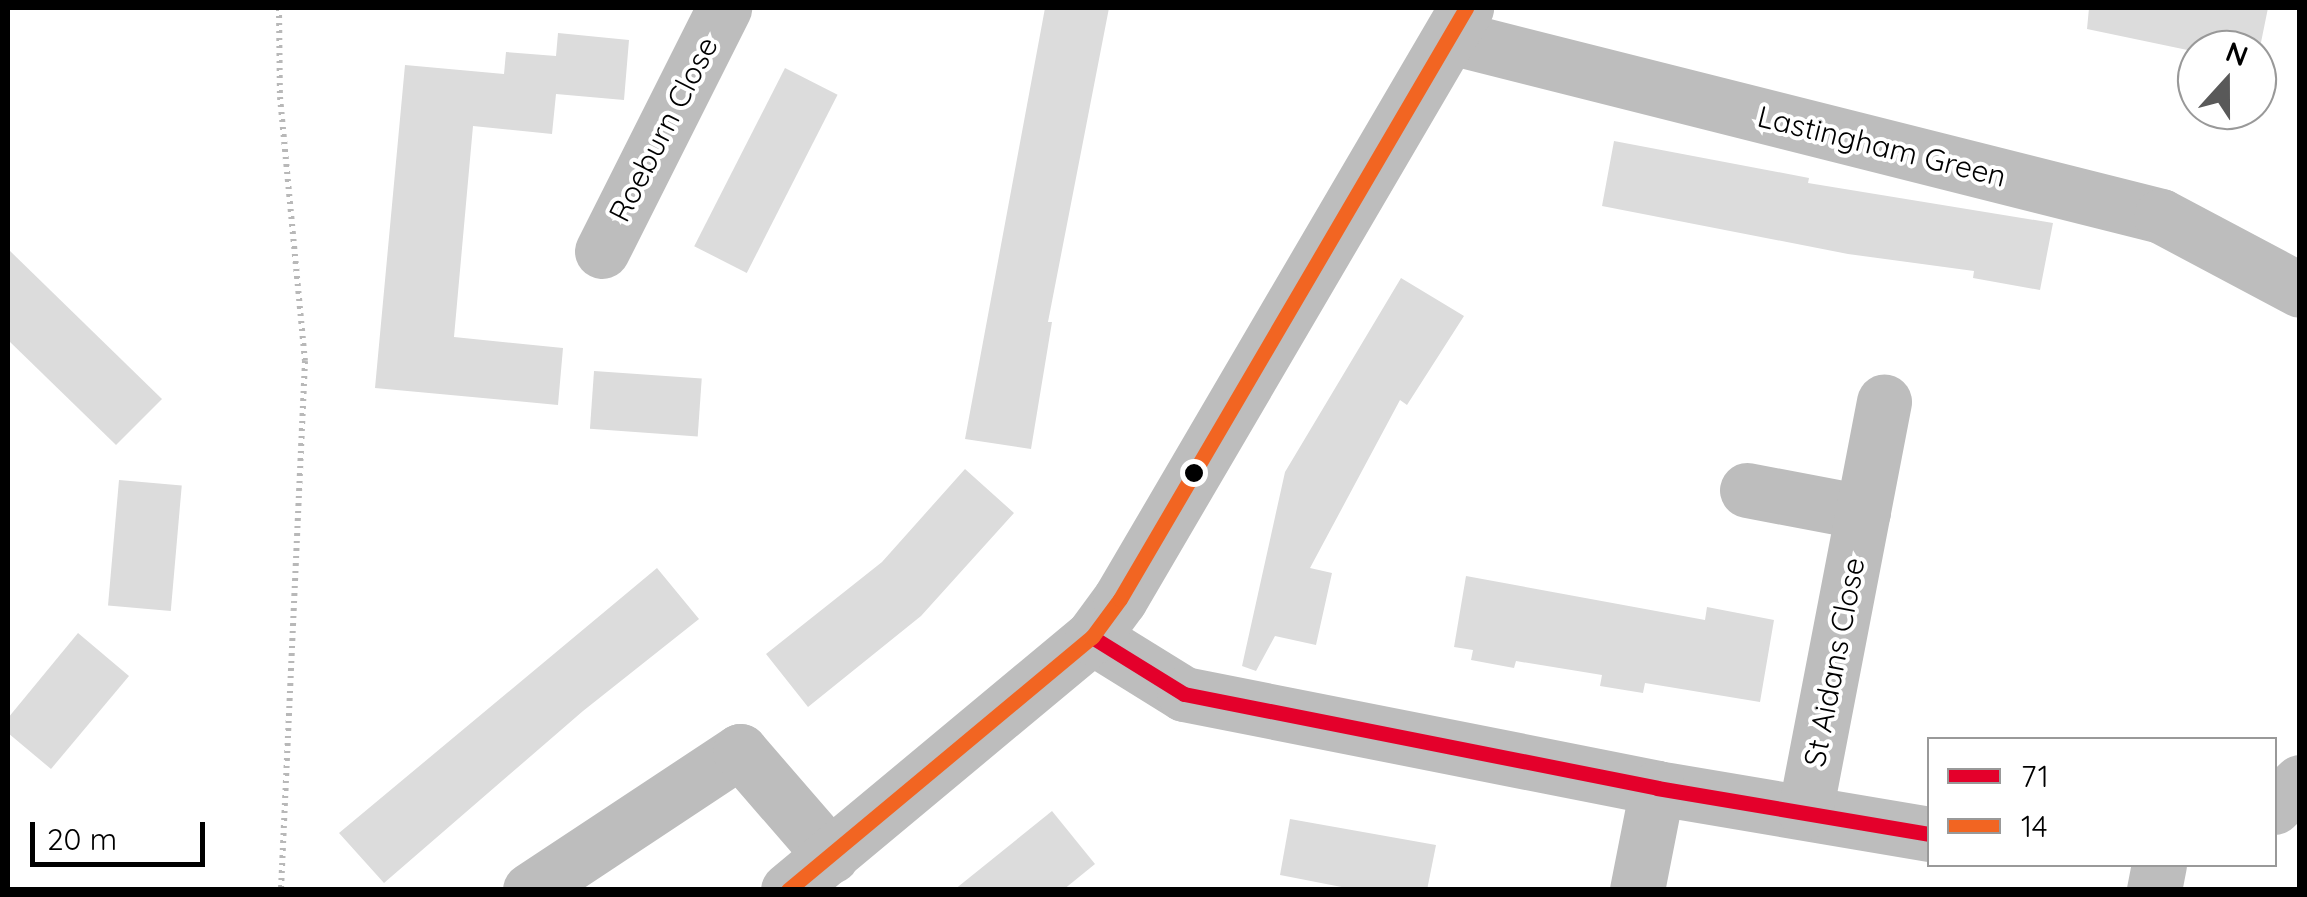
<!DOCTYPE html>
<html>
<head>
<meta charset="utf-8">
<style>
	body { margin:0 }
	#map { position:relative; width:2307px; height:897px; overflow:hidden; background:#fff; font-family:Quicksand,sans-serif }
	div>[style] { position:absolute }
	.building>* { inset:0; background:#dcdcdc; transform-origin:0 0 }
	.path>* { height:6px; margin-top:-3px; transform-origin:0; background:repeating-linear-gradient(90deg,#b8b8b8 0 2.5px,transparent 0 7.5px) }
	.minor>* { height:55px; margin:-27.5px; padding:0 27.5px; transform-origin:27.5px; border-radius:27.5px; background:#bdbdbd }
	.bus-1>* { height:15px; margin:-7.5px; padding:0 7.5px; transform-origin:7.5px; border-radius:7.5px; background:#e4002b }
	.bus-2>* { height:15px; margin:-7.5px; padding:0 7.5px; transform-origin:7.5px; border-radius:7.5px; background:#f26522 }
	.dots>* { width:28px; height:28px; translate:-50% -50%; box-sizing:border-box; border:5px solid #fff; border-radius:50% }
	span { translate:-50% -50%; white-space:nowrap; text-align:center; line-height:1.15; -webkit-text-stroke:8px #fff; paint-order:stroke }
	.street-label { font-size:30px; color:#000 }
	.frame { position:absolute; inset:0; border:10px solid #000; pointer-events:none }
	.legend { position:absolute; left:1927px; top:737px; width:350px; height:130px; box-sizing:border-box; background:#fff; border:2px solid #999; margin:0; padding:12px 18px; list-style:none; font-size:30px; color:#000 }
	.legend li { display:flex; align-items:center; gap:20px; height:50px }
	.legend b { width:50px; border:2px solid #999 }
	.north { position:absolute; left:2177px; top:30px; width:100px; height:100px; box-sizing:border-box; background:#fff; border:2px solid #999; border-radius:50%; rotate:21deg; font-size:28px; font-weight:700; line-height:40px; text-align:center; color:#000 }
	.north::after { content:''; display:block; margin:auto; width:35px; height:45px; background:#595959; clip-path:polygon(50% 0,100% 100%,50% 72%,0 100%) }
	.scale { position:absolute; left:30px; top:822px; width:175px; height:45px; box-sizing:border-box; border:5px solid #000; border-top:0; padding-left:12px; font-size:30px; line-height:35px; white-space:nowrap; color:#000; -webkit-text-stroke:8px #fff; paint-order:stroke }
</style>
</head>
<body>
<div id="map">
	<div class="building">
		<i style="clip-path:polygon(1045px 8px,1109px 8px,1048px 322px,1052px 322px,1031px 449px,965px 439px)"></i>
		<i style="clip-path:polygon(2089px 8px,2268px 8px,2257px 62px,2257px 50px,2197px 52px,2087px 29px)"></i>
		<i style="clip-path:polygon(558px 33px,629px 40px,624px 100px,556px 94px,552px 134px,473px 126px,454px 337px,563px 348px,558px 405px,375px 388px,405px 65px,504px 74px,506px 52px,556px 56px)"></i>
		<i style="left:785px;top:68px;width:59px;height:200px;rotate:27deg"></i>
		<i style="clip-path:polygon(1614px 141px,1809px 178px,1808px 183px,2053px 223px,2040px 290px,1973px 278px,1974px 271px,1848px 254px,1602px 206px)"></i>
		<i style="clip-path:polygon(8px 249px,162px 399px,116px 445px,8px 340px)"></i>
		<i style="clip-path:polygon(1401px 278px,1464px 316px,1407px 405px,1400px 400px,1310px 568px,1332px 573px,1316px 645px,1275px 636px,1256px 671px,1242px 666px,1285px 472px)"></i>
		<i style="left:594px;top:371px;width:108px;height:58px;rotate:4deg"></i>
		<i style="clip-path:polygon(965px 469px,1014px 513px,921px 616px,808px 707px,766px 654px,882px 562px)"></i>
		<i style="left:119px;top:480px;width:63px;height:126px;rotate:5deg"></i>
		<i style="clip-path:polygon(657px 568px,699px 619px,583px 711px,384px 883px,339px 833px)"></i>
		<i style="clip-path:polygon(1466px 576px,1705px 620px,1707px 607px,1774px 620px,1760px 702px,1645px 683px,1643px 693px,1600px 686px,1602px 675px,1516px 661px,1514px 668px,1471px 660px,1473px 650px,1454px 647px)"></i>
		<i style="clip-path:polygon(78px 633px,129px 676px,51px 769px,8px 733px,8px 718px)"></i>
		<i style="clip-path:polygon(1052px 811px,1095px 864px,1063px 890px,954px 890px)"></i>
		<i style="clip-path:polygon(1290px 819px,1436px 845px,1427px 890px,1357px 890px,1280px 875px)"></i>
	</div>
	<div class="path">
		<i style="left:279px;top:8px;width:89px;rotate:89.4deg"></i>
		<i style="left:280px;top:97px;width:265px;rotate:84.6deg"></i>
		<i style="left:305px;top:361px;width:530px;rotate:92.6deg"></i>
	</div>
	<div class="minor">
		<i style="left:1451px;top:37px;width:732px;rotate:14.15deg"></i>
		<i style="left:2161px;top:216px;width:157px;rotate:28deg"></i>
		<i style="left:602px;top:251px;width:272px;rotate:-63.3deg"></i>
		<i style="left:1747px;top:490px;width:118px;rotate:10.7deg"></i>
		<i style="left:1092px;top:637px;width:108px;rotate:31.8deg"></i>
		<i style="left:1184px;top:694px;width:482px;rotate:11.2deg"></i>
		<i style="left:1657px;top:788px;width:277px;rotate:9.6deg"></i>
		<i style="left:2274px;top:807px;width:36px;rotate:-44deg"></i>
		<i style="left:1805px;top:812px;width:418px;rotate:-79.1deg"></i>
		<i style="left:530px;top:890px;width:252px;rotate:-33.5deg"></i>
		<i style="left:740px;top:751px;width:139px;rotate:49.1deg"></i>
		<i style="left:788px;top:890px;width:396px;rotate:-39.8deg"></i>
		<i style="left:1092px;top:637px;width:47px;rotate:-53.6deg"></i>
		<i style="left:1120px;top:599px;width:685px;rotate:-59.65deg"></i>
		<i style="left:1637px;top:890px;width:104px;rotate:-78.9deg"></i>
		<i style="left:2154px;top:890px;width:26px;rotate:-79deg"></i>
	</div>
	<div class="bus-1">
		<i style="left:1092px;top:637px;width:108px;rotate:31.8deg"></i>
		<i style="left:1184px;top:694px;width:482px;rotate:11.2deg"></i>
		<i style="left:1657px;top:788px;width:277px;rotate:9.6deg"></i>
	</div>
	<div class="bus-2">
		<i style="left:788px;top:890px;width:396px;rotate:-39.8deg"></i>
		<i style="left:1092px;top:637px;width:47px;rotate:-53.6deg"></i>
		<i style="left:1120px;top:599px;width:685px;rotate:-59.65deg"></i>
	</div>
	<div class="dots">
		<i style="left:1194px;top:473px;background:#000"></i>
	</div>
	<div class="street-label">
		<span style="left:663px;top:129px;rotate:-63deg">Roeburn Close</span>
		<span style="left:1882px;top:146px;rotate:14deg">Lastingham Green</span>
		<span style="left:1834px;top:662px;rotate:-79deg">St Aidans Close</span>
	</div>
	<div class="frame"></div>
	<ul class="legend">
	<li><b style="height:12px;background:#e4002b"></b>71</li>
	<li><b style="height:12px;background:#f26522"></b>14</li>
	</ul>
	<div class="north">N</div>
	<div class="scale">20 m</div>
</div>
</body>
</html>
